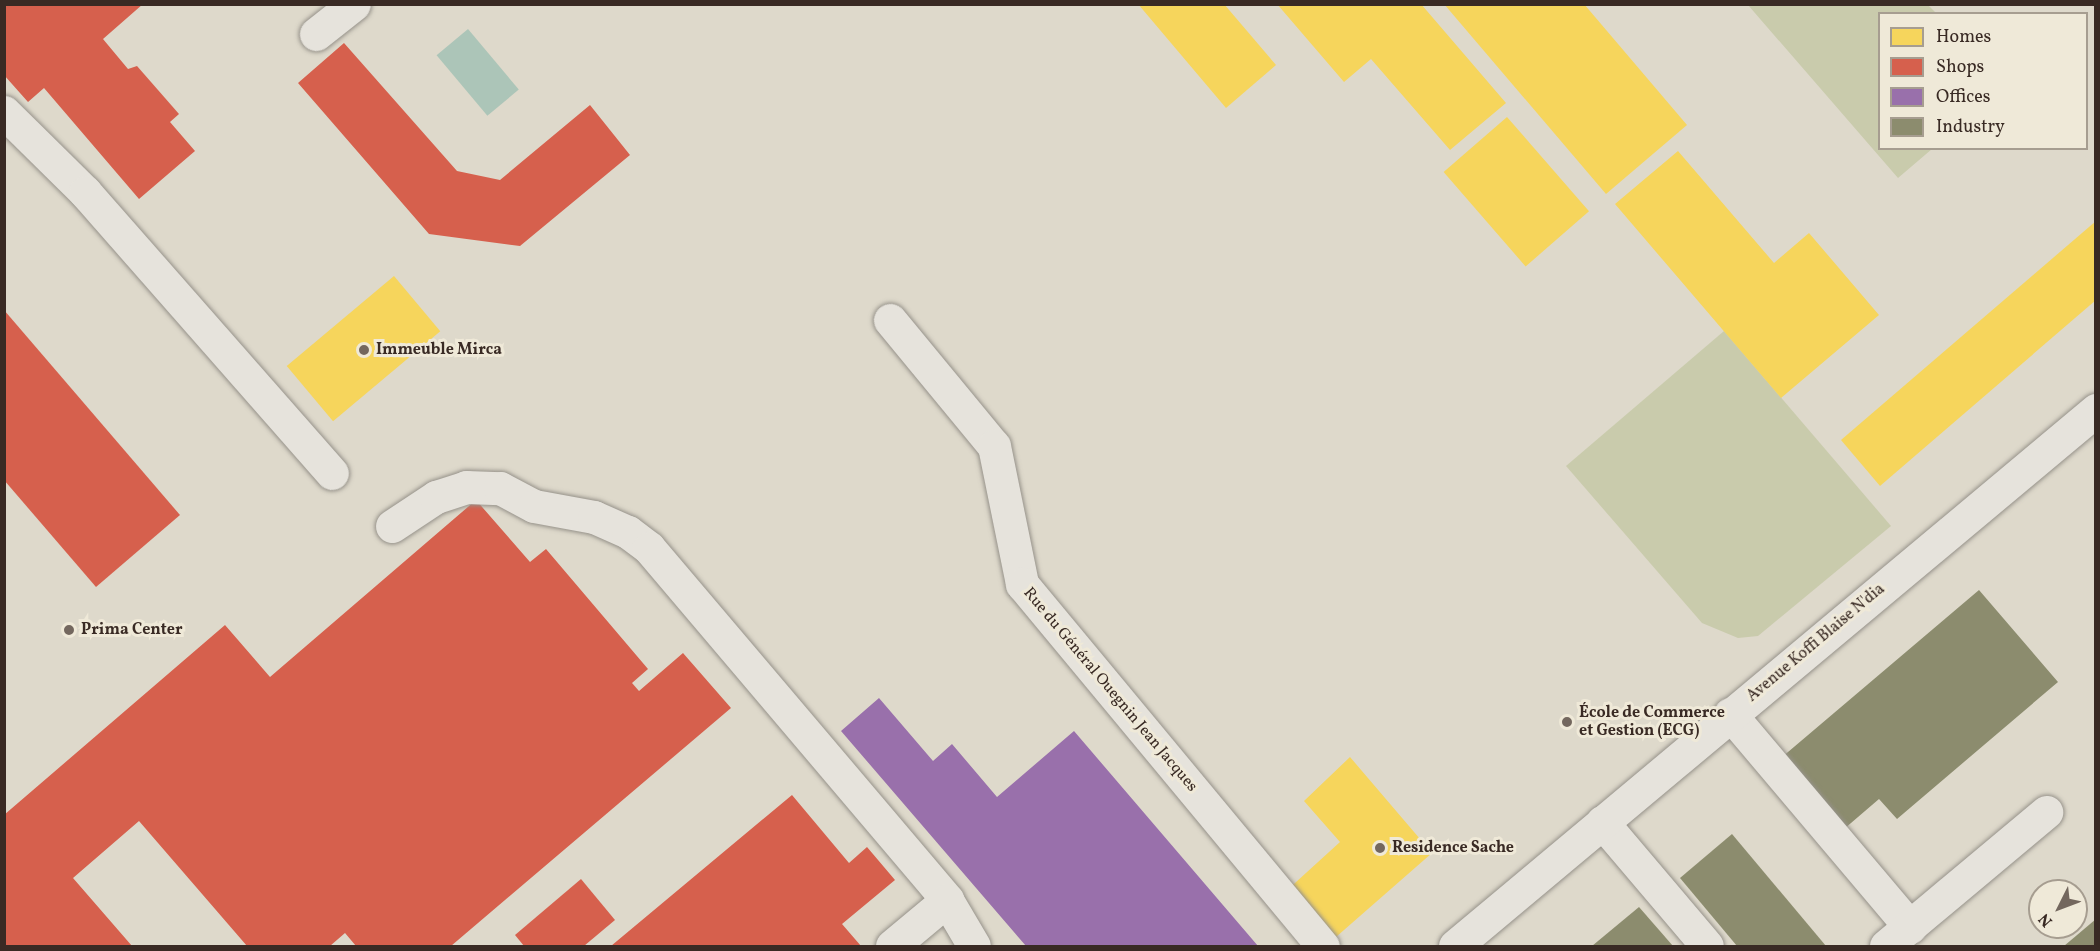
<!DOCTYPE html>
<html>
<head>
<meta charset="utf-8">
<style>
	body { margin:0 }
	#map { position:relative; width:2100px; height:951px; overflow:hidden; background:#ded9cb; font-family:Vollkorn,serif }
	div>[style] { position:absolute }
	.green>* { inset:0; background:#c9cbac }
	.water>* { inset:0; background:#acc5b8; transform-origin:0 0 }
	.homes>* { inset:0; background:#f6d55c; transform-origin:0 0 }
	.shops>* { inset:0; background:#d6604d }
	.offices>* { inset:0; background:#9970ab }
	.industry>* { inset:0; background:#8c8c6e }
	.roads { filter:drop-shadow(0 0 2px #96928a) drop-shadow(0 0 2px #96928a) }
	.minor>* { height:33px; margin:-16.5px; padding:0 16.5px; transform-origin:16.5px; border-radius:16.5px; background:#e6e3dc }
	.dots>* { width:16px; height:16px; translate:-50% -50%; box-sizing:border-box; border:3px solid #efe9d8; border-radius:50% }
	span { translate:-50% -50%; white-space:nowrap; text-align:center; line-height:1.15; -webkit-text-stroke:6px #efe9d8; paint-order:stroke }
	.poi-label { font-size:16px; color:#392a24; font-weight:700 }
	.left { translate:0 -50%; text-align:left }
	.street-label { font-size:16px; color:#392a24 }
	.frame { position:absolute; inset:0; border:6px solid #392a24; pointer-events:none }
	.legend { position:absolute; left:1878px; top:12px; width:210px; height:138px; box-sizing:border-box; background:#efe9d8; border:2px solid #a69d90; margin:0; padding:8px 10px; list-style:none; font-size:18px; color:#392a24 }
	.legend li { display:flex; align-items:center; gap:12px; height:30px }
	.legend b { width:30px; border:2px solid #a69d90 }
	.north { position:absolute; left:2028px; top:879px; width:60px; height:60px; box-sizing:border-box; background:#efe9d8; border:2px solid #a69d90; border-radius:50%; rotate:228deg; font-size:16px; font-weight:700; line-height:24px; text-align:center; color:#392a24 }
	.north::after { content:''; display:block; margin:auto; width:21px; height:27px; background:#73675e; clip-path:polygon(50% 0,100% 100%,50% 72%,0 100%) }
</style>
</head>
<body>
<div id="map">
	<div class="green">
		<i style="clip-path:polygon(1748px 5px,1928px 5px,1936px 13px,1880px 14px,1880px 148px,1932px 149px,1898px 178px)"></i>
		<i style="clip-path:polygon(1724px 331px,1891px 526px,1758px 636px,1738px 638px,1702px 623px,1566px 466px)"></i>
	</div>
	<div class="water">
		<i style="left:468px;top:29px;width:79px;height:41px;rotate:50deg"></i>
	</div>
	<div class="homes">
		<i style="clip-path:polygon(1138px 4px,1224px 4px,1276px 65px,1226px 108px)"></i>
		<i style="clip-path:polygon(1277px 4px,1421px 4px,1506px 103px,1450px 150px,1371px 59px,1344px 82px)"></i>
		<i style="clip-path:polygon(1444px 4px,1584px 4px,1687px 125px,1606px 194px)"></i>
		<i style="left:1507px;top:117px;width:125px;height:84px;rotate:49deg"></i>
		<i style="clip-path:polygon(1678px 151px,1774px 263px,1809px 233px,1879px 315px,1781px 398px,1615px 204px)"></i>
		<i style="clip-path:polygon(2096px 221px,2096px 300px,1880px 486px,1841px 440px)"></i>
		<i style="left:394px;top:276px;width:72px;height:140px;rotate:50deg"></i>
		<i style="clip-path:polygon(1350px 757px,1432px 853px,1328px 944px,1284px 893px,1340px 842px,1304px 801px)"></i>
	</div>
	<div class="shops">
		<i style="clip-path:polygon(4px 4px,143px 4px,103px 39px,128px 69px,137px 66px,179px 114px,170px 122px,195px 151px,139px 199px,44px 88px,28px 102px,4px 75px)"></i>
		<i style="clip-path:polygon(344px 43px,457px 171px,500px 180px,590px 105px,630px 155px,520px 246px,429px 234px,298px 83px)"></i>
		<i style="clip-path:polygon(4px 310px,180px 515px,96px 587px,4px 480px)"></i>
		<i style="clip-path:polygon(476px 500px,530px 562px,546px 549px,648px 669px,632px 683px,639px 691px,683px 653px,731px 708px,451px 946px,356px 946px,345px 933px,330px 946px,247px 946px,139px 821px,73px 878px,132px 946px,4px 946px,4px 815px,225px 625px,270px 677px)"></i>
		<i style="clip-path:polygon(792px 795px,849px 863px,867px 847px,895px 880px,842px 924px,861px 946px,611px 946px)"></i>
		<i style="clip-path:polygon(581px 879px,615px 920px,584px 946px,524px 946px,515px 935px)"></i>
	</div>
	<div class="offices">
		<i style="clip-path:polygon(879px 698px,933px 761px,952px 744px,997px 797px,1074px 731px,1258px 946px,1026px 946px,841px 731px)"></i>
	</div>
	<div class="industry">
		<i style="clip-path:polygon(1979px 590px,2058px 682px,1897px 819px,1879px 799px,1837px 835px,1775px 763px)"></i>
		<i style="clip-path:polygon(1732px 834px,1826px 946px,1737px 946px,1680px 878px)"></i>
		<i style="clip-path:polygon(1639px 907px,1673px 946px,1592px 946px)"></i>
		<i style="clip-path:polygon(2096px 919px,2096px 946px,2064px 946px)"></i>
	</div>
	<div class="roads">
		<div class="minor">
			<i style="left:316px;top:34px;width:48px;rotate:-38.3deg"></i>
			<i style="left:4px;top:112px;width:114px;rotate:44.6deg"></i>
			<i style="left:85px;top:192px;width:374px;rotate:48.7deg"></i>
			<i style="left:890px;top:320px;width:163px;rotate:50.5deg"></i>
			<i style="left:994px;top:446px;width:141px;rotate:78.5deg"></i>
			<i style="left:1022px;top:584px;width:471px;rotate:50.3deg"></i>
			<i style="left:392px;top:526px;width:53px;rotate:-33.4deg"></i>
			<i style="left:436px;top:497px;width:32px;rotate:-18deg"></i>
			<i style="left:466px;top:487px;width:34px;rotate:2deg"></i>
			<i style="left:500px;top:488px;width:38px;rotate:28deg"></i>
			<i style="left:534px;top:506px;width:61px;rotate:10.4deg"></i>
			<i style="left:594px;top:517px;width:37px;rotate:24deg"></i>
			<i style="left:628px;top:532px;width:26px;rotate:37deg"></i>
			<i style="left:649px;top:548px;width:461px;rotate:49.7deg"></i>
			<i style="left:947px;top:900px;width:53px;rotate:59.6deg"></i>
			<i style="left:1730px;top:714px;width:279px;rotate:49.8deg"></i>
			<i style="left:1602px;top:822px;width:162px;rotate:49.7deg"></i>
			<i style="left:892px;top:946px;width:72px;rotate:-39.9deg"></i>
			<i style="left:1455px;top:946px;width:836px;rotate:-39.9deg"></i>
			<i style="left:1886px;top:946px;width:209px;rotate:-39.9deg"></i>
		</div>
	</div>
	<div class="dots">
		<i style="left:364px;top:350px;background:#73675e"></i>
		<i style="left:69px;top:630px;background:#73675e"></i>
		<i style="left:1567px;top:722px;background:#73675e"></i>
		<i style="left:1380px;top:848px;background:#73675e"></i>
	</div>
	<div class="poi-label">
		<span class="left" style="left:376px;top:350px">Immeuble Mirca</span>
		<span class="left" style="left:81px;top:630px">Prima Center</span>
		<span class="left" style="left:1579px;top:722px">École de Commerce<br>et Gestion (ECG)</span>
		<span class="left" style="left:1392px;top:848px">Residence Sache</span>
	</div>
	<div class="street-label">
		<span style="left:1816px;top:643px;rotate:-40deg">Avenue Koffi Blaise N'dia</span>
		<span style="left:1110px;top:690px;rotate:50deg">Rue du Général Ouegnin Jean Jacques</span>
	</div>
	<div class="frame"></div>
	<ul class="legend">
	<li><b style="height:16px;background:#f6d55c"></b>Homes</li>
	<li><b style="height:16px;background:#d6604d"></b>Shops</li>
	<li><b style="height:16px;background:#9970ab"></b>Offices</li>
	<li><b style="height:16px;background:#8c8c6e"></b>Industry</li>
	</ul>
	<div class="north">N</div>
</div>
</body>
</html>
